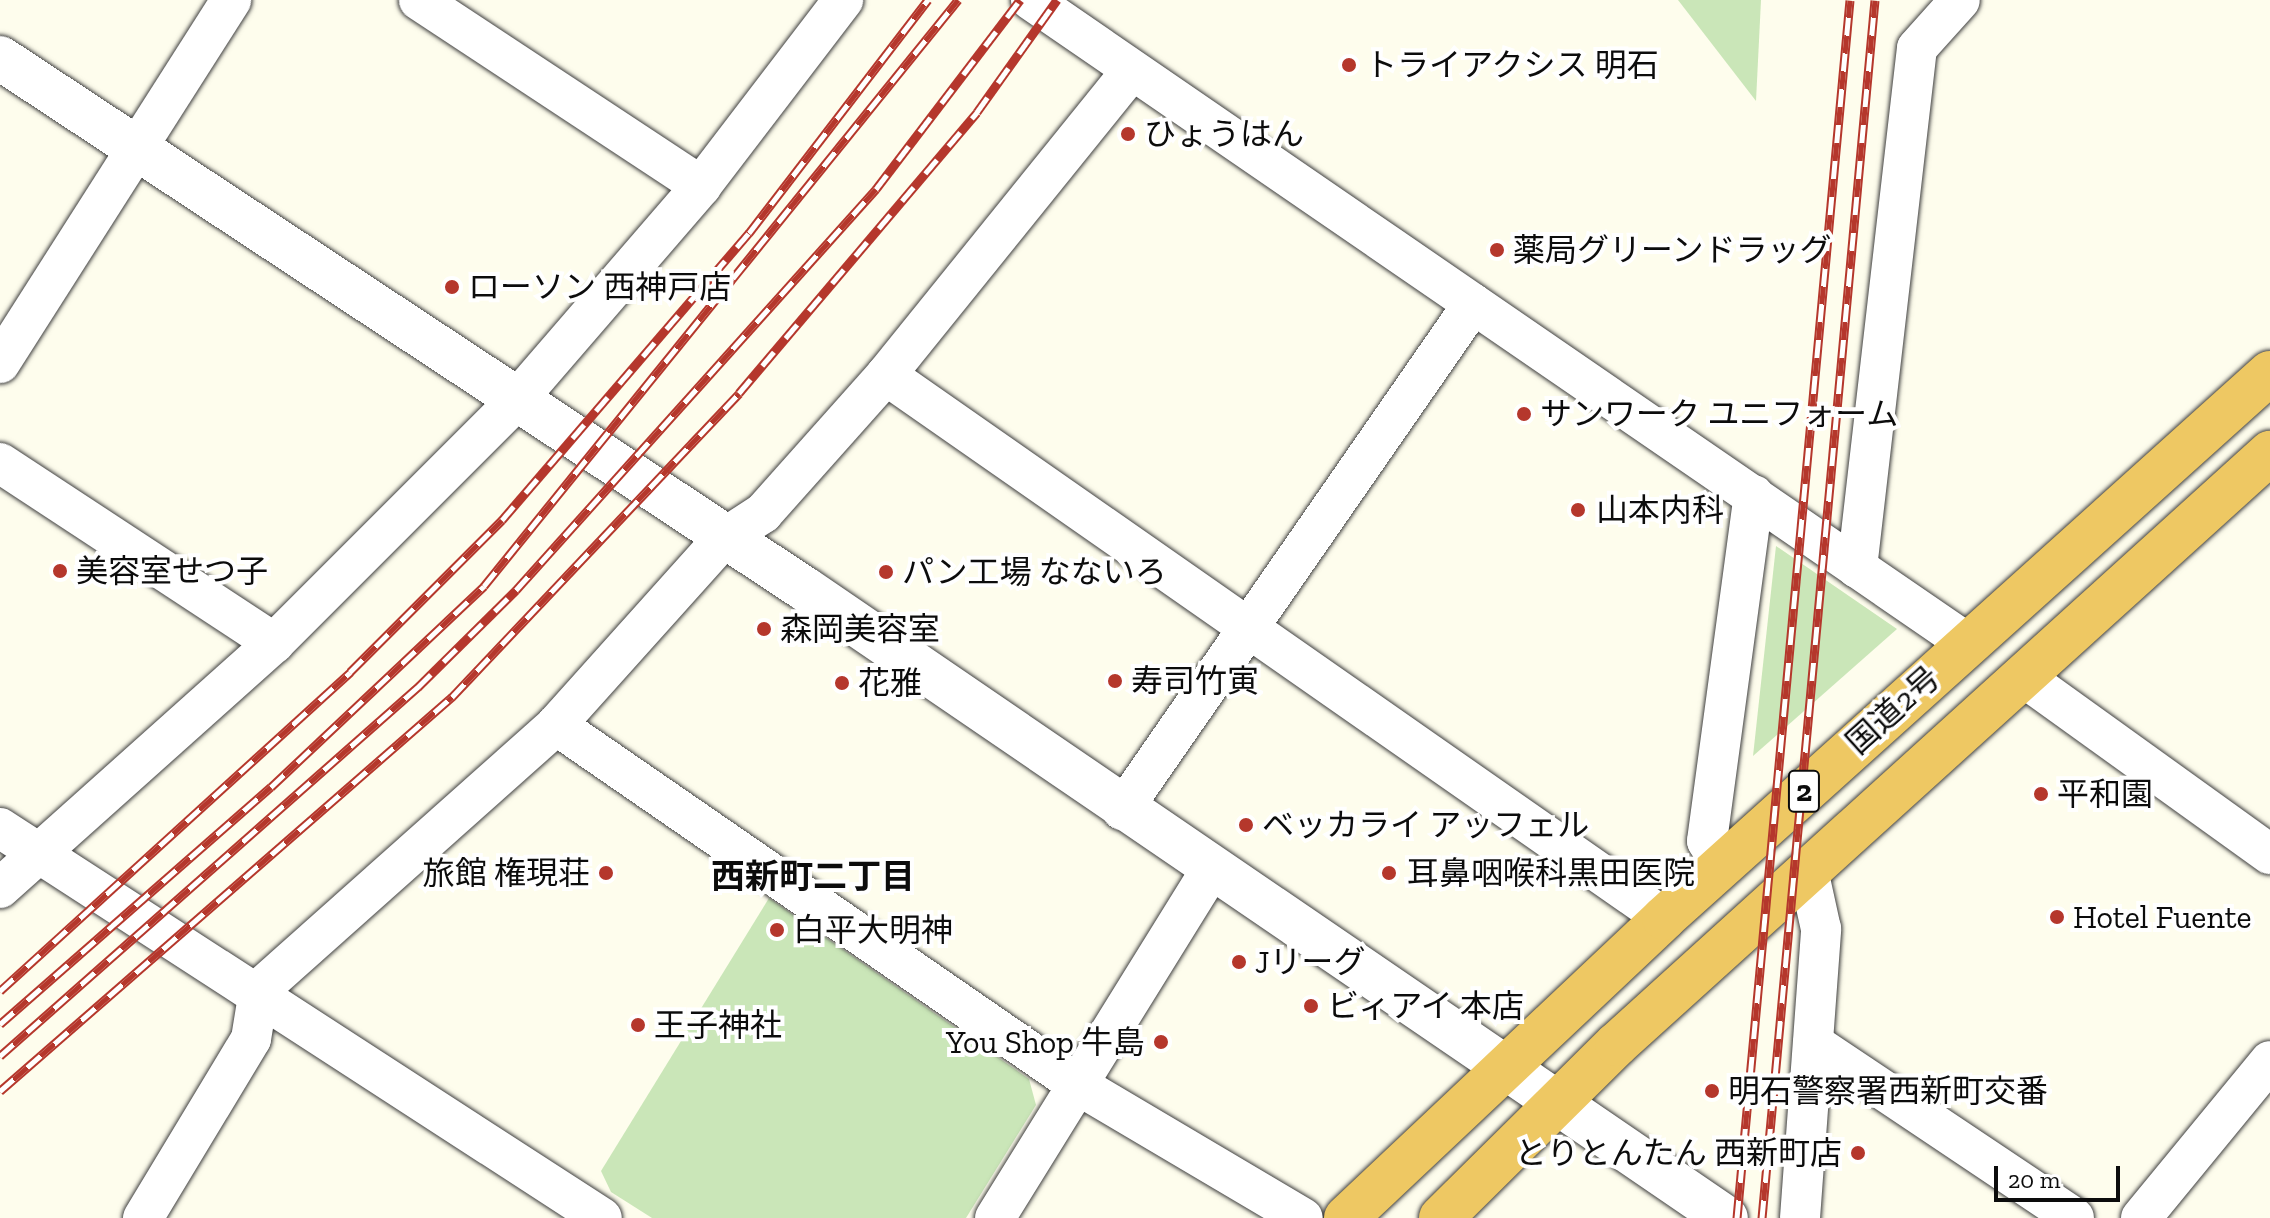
<!DOCTYPE html>
<html>
<head>
<meta charset="utf-8">
<style>
	body { margin:0 }
	#map { position:relative; width:2270px; height:1218px; overflow:hidden; background:#fefded; font-family:"Zilla Slab","Noto Sans JP",serif }
	div>[style] { position:absolute }
	.green>* { inset:0; background:#cae6b8 }
	.roads { filter:drop-shadow(0 0 2px #3f3f3f) drop-shadow(0 0 2px #3f3f3f) }
	.minor>* { height:40px; margin:-20px; padding:0 20px; transform-origin:20px; border-radius:20px; background:#fff }
	.tertiary>* { height:44px; margin:-22px; padding:0 22px; transform-origin:22px; border-radius:22px; background:#fff }
	.trunk>* { height:44px; margin:-22px; padding:0 22px; transform-origin:22px; border-radius:22px; background:#eec863 }
	.rail>* { height:9px; margin-top:-4.5px; transform-origin:0; background:repeating-linear-gradient(90deg,#fff 0 18px,#b5372c 0 36px); box-sizing:border-box; border-block:2px solid #b5372c }
	.dots>* { width:22px; height:22px; translate:-50% -50%; box-sizing:border-box; border:4px solid #fff; border-radius:50% }
	span { translate:-50% -50%; white-space:nowrap; text-align:center; line-height:1.15; -webkit-text-stroke:8px #fff; paint-order:stroke }
	.shield-label span { padding:2px 6px; background:#fff; border:2px solid; border-radius:6px; -webkit-text-stroke-width:0 }
	.shield-label { font-size:30px; color:#0c0c0c; font-weight:700 }
	.poi-label { font-size:32px; color:#0c0c0c }
	.left { translate:0 -50%; text-align:left }
	.right { translate:-100% -50%; text-align:right }
	.street-label { font-size:32px; color:#0c0c0c }
	.neighbourhood-label { font-size:34px; color:#0c0c0c; font-weight:700 }
	.scale { position:absolute; left:1994px; top:1166px; width:126px; height:36px; box-sizing:border-box; border:4px solid #0c0c0c; border-top:0; padding-left:10px; font-size:24px; line-height:28px; white-space:nowrap; color:#0c0c0c; -webkit-text-stroke:6px #fff; paint-order:stroke }
</style>
</head>
<body>
<div id="map">
	<div class="green">
		<i style="clip-path:polygon(1678px 0,1761px 0,1756px 101px)"></i>
		<i style="clip-path:polygon(1776px 546px,1897px 629px,1753px 756px)"></i>
		<i style="clip-path:polygon(769px 898px,1029px 1079px,1036px 1105px,966px 1218px,652px 1218px,611px 1192px,601px 1171px)"></i>
	</div>
	<div class="roads">
		<div class="minor">
			<i style="left:419px;top:0;width:338px;rotate:33.4deg"></i>
			<i style="left:1031px;top:0;width:1136px;rotate:34.49deg"></i>
			<i style="left:0;top:363px;width:430px;rotate:-57.5deg"></i>
			<i style="left:886px;top:375px;width:949px;rotate:34.91deg"></i>
			<i style="left:0;top:463px;width:328px;rotate:33.3deg"></i>
			<i style="left:1857px;top:568px;width:523px;rotate:-83.42deg"></i>
			<i style="left:1917px;top:48px;width:64px;rotate:-48.1deg"></i>
			<i style="left:2022px;top:676px;width:305px;rotate:35.7deg"></i>
			<i style="left:556px;top:725px;width:634px;rotate:34.59deg"></i>
			<i style="left:1078px;top:1085px;width:261px;rotate:30.6deg"></i>
			<i style="left:1122px;top:810px;width:616px;rotate:-55.25deg"></i>
			<i style="left:0;top:828px;width:717px;rotate:32.94deg"></i>
			<i style="left:1722px;top:866px;width:29px;rotate:-121deg"></i>
			<i style="left:1707px;top:841px;width:349px;rotate:-82.3deg"></i>
			<i style="left:0;top:888px;width:368px;rotate:-41.8deg"></i>
			<i style="left:274px;top:643px;width:339px;rotate:-45deg"></i>
			<i style="left:514px;top:403px;width:286px;rotate:-49.2deg"></i>
			<i style="left:701px;top:186px;width:234px;rotate:-52.6deg"></i>
			<i style="left:1813px;top:1043px;width:314px;rotate:33.8deg"></i>
			<i style="left:143px;top:1218px;width:209px;rotate:-58.9deg"></i>
			<i style="left:251px;top:1039px;width:50px;rotate:-80.7deg"></i>
			<i style="left:259px;top:990px;width:398px;rotate:-41.7deg"></i>
			<i style="left:556px;top:725px;width:250px;rotate:-48.1deg"></i>
			<i style="left:723px;top:539px;width:48px;rotate:-33deg"></i>
			<i style="left:763px;top:513px;width:185px;rotate:-48.3deg"></i>
			<i style="left:886px;top:375px;width:388px;rotate:-51.1deg"></i>
			<i style="left:995px;top:1218px;width:410px;rotate:-58.2deg"></i>
			<i style="left:1800px;top:1218px;width:290px;rotate:-85.8deg"></i>
			<i style="left:1821px;top:929px;width:60px;rotate:-102.4deg"></i>
			<i style="left:2141px;top:1218px;width:203px;rotate:-50.6deg"></i>
		</div>
		<div class="tertiary">
			<i style="left:0;top:58px;width:964px;rotate:33.41deg"></i>
			<i style="left:805px;top:589px;width:1115px;rotate:34.33deg"></i>
		</div>
		<div class="trunk">
			<i style="left:1346px;top:1218px;width:437px;rotate:-43.3deg"></i>
			<i style="left:1664px;top:918px;width:815px;rotate:-41.97deg"></i>
			<i style="left:1441px;top:1218px;width:247px;rotate:-44.7deg"></i>
			<i style="left:1617px;top:1044px;width:881px;rotate:-42.15deg"></i>
		</div>
	</div>
	<div class="rail">
		<i style="left:0;top:991px;width:474px;rotate:-42.3deg"></i>
		<i style="left:350px;top:672px;width:215px;rotate:-45deg"></i>
		<i style="left:502px;top:520px;width:379px;rotate:-49.3deg"></i>
		<i style="left:749px;top:233px;width:294px;rotate:-52.5deg"></i>
		<i style="left:0;top:1024px;width:360px;rotate:-41.2deg"></i>
		<i style="left:271px;top:787px;width:293px;rotate:-43.3deg"></i>
		<i style="left:484px;top:586px;width:754px;rotate:-51.03deg"></i>
		<i style="left:0;top:1056px;width:558px;rotate:-41.44deg"></i>
		<i style="left:418px;top:687px;width:138px;rotate:-44.7deg"></i>
		<i style="left:516px;top:590px;width:539px;rotate:-48.08deg"></i>
		<i style="left:876px;top:189px;width:238px;rotate:-52.7deg"></i>
		<i style="left:0;top:1091px;width:600px;rotate:-41.08deg"></i>
		<i style="left:452px;top:697px;width:418px;rotate:-46.6deg"></i>
		<i style="left:739px;top:393px;width:368px;rotate:-49.7deg"></i>
		<i style="left:977px;top:112px;width:138px;rotate:-54.5deg"></i>
		<i style="left:1737px;top:1218px;width:1223px;rotate:-84.7deg"></i>
		<i style="left:1762px;top:1218px;width:1223px;rotate:-84.7deg"></i>
	</div>
	<div class="dots">
		<i style="left:1349px;top:65px;background:#b5372c"></i>
		<i style="left:1128px;top:134px;background:#b5372c"></i>
		<i style="left:1497px;top:250px;background:#b5372c"></i>
		<i style="left:452px;top:287px;background:#b5372c"></i>
		<i style="left:1524px;top:414px;background:#b5372c"></i>
		<i style="left:1578px;top:510px;background:#b5372c"></i>
		<i style="left:60px;top:571px;background:#b5372c"></i>
		<i style="left:886px;top:572px;background:#b5372c"></i>
		<i style="left:764px;top:629px;background:#b5372c"></i>
		<i style="left:1115px;top:681px;background:#b5372c"></i>
		<i style="left:842px;top:683px;background:#b5372c"></i>
		<i style="left:2041px;top:794px;background:#b5372c"></i>
		<i style="left:1246px;top:825px;background:#b5372c"></i>
		<i style="left:606px;top:873px;background:#b5372c"></i>
		<i style="left:1389px;top:873px;background:#b5372c"></i>
		<i style="left:2057px;top:917px;background:#b5372c"></i>
		<i style="left:777px;top:930px;background:#b5372c"></i>
		<i style="left:1239px;top:962px;background:#b5372c"></i>
		<i style="left:1311px;top:1006px;background:#b5372c"></i>
		<i style="left:638px;top:1025px;background:#b5372c"></i>
		<i style="left:1161px;top:1042px;background:#b5372c"></i>
		<i style="left:1712px;top:1091px;background:#b5372c"></i>
		<i style="left:1858px;top:1153px;background:#b5372c"></i>
	</div>
	<div class="shield-label">
		<span style="left:1804px;top:791px">2</span>
	</div>
	<div class="poi-label">
		<span class="left" style="left:1365px;top:65px">トライアクシス 明石</span>
		<span class="left" style="left:1144px;top:134px">ひょうはん</span>
		<span class="left" style="left:1513px;top:250px">薬局グリーンドラッグ</span>
		<span class="left" style="left:468px;top:287px">ローソン 西神戸店</span>
		<span class="left" style="left:1540px;top:414px">サンワーク ユニフォーム</span>
		<span class="left" style="left:1596px;top:510px">山本内科</span>
		<span class="left" style="left:76px;top:571px">美容室せつ子</span>
		<span class="left" style="left:902px;top:572px">パン工場 なないろ</span>
		<span class="left" style="left:780px;top:629px">森岡美容室</span>
		<span class="left" style="left:1131px;top:681px">寿司竹寅</span>
		<span class="left" style="left:858px;top:683px">花雅</span>
		<span class="left" style="left:2057px;top:794px">平和園</span>
		<span class="left" style="left:1262px;top:825px">ベッカライ アッフェル</span>
		<span class="right" style="left:590px;top:873px">旅館 権現荘</span>
		<span class="left" style="left:1407px;top:873px">耳鼻咽喉科黒田医院</span>
		<span class="left" style="left:2073px;top:917px">Hotel Fuente</span>
		<span class="left" style="left:793px;top:930px">白平大明神</span>
		<span class="left" style="left:1255px;top:962px">Jリーグ</span>
		<span class="left" style="left:1327px;top:1006px">ビィアイ 本店</span>
		<span class="left" style="left:654px;top:1025px">王子神社</span>
		<span class="right" style="left:1145px;top:1042px">You Shop 牛島</span>
		<span class="left" style="left:1728px;top:1091px">明石警察署西新町交番</span>
		<span class="right" style="left:1842px;top:1153px">とりとんたん 西新町店</span>
	</div>
	<div class="street-label">
		<span style="left:1893px;top:710px;rotate:-42deg">国道2号</span>
	</div>
	<div class="neighbourhood-label">
		<span style="left:813px;top:877px">西新町二丁目</span>
	</div>
	<div class="scale">20 m</div>
</div>
</body>
</html>
